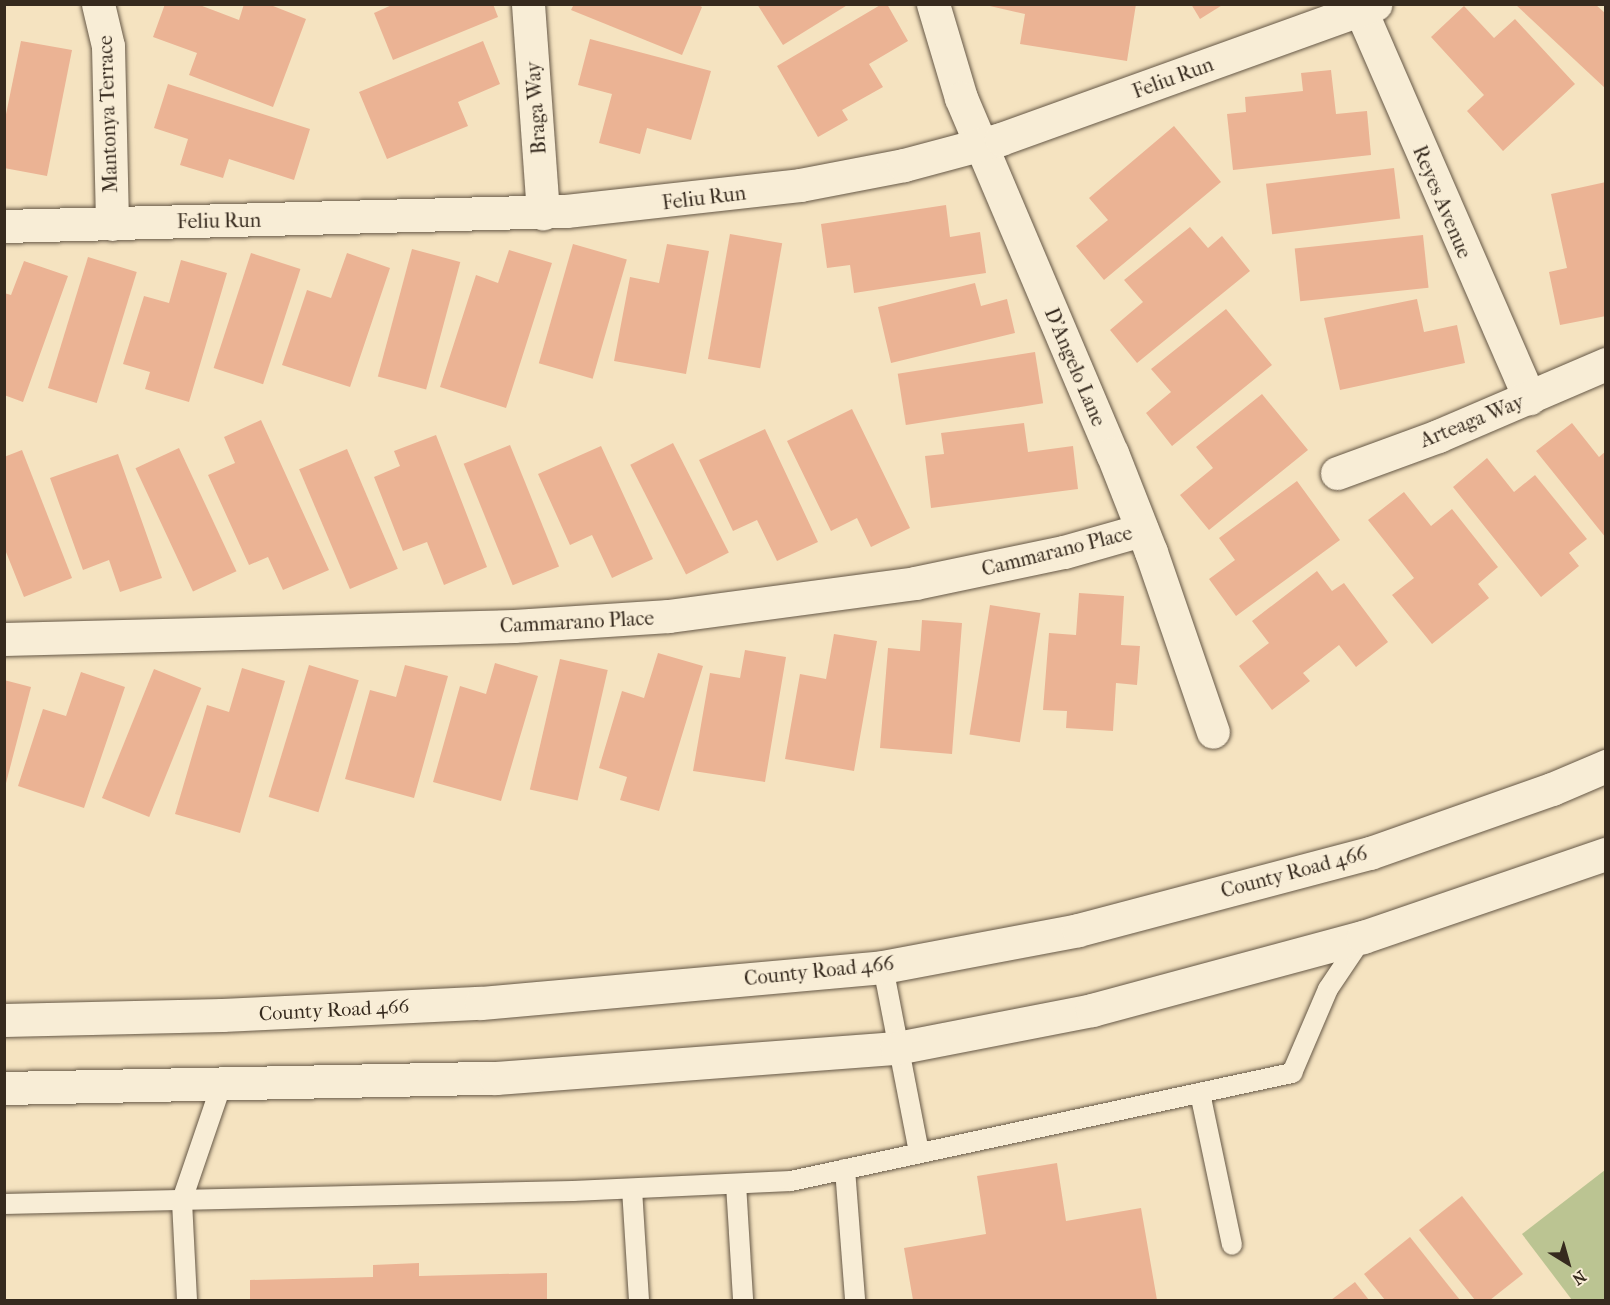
<!DOCTYPE html>
<html>
<head>
<meta charset="utf-8">
<style>
	body { margin:0 }
	#map { position:relative; width:1610px; height:1305px; overflow:hidden; background:#f5e3c0; font-family:"IM FELL French Canon",serif }
	div>[style] { position:absolute }
	.green>* { inset:0; background:#bbc492 }
	.building>* { inset:0; background:#ebb394; transform-origin:0 0 }
	.roads { filter:drop-shadow(0 0 2px #665846) drop-shadow(0 0 2px #665846) }
	.service>* { height:20px; margin:-10px; padding:0 10px; transform-origin:10px; border-radius:10px; background:#f8edd6 }
	.minor>* { height:33px; margin:-16.5px; padding:0 16.5px; transform-origin:16.5px; border-radius:16.5px; background:#f8edd6 }
	.secondary>* { height:33px; margin:-16.5px; padding:0 16.5px; transform-origin:16.5px; border-radius:16.5px; background:#f8edd6 }
	span { translate:-50% -50%; white-space:nowrap; text-align:center; line-height:1.15; -webkit-text-stroke:4.5px #f8edd6; paint-order:stroke }
	.street-label { font-size:20px; color:#362a1e }
	.frame { position:absolute; inset:0; border:6px solid #362a1e; pointer-events:none }
	.north { position:absolute; left:1538px; top:1233px; width:60px; height:60px; -webkit-text-stroke:4px #f8edd6; paint-order:stroke; rotate:143deg; font-size:16px; font-weight:700; line-height:24px; text-align:center; color:#362a1e }
	.north::after { content:''; display:block; margin:auto; width:21px; height:27px; background:#362a1e; clip-path:polygon(50% 0,100% 100%,50% 72%,0 100%) }
</style>
</head>
<body>
<div id="map">
	<div class="green">
		<i style="clip-path:polygon(1605px 1170px,1605px 1300px,1572px 1300px,1522px 1234px)"></i>
	</div>
	<div class="building">
		<i style="clip-path:polygon(165px 4px,197px 4px,239px 20px,244px 4px,268px 4px,306px 19px,273px 107px,189px 75px,197px 53px,153px 37px)"></i>
		<i style="clip-path:polygon(394px 4px,493px 4px,498px 17px,393px 60px,374px 13px)"></i>
		<i style="clip-path:polygon(574px 4px,696px 4px,702px 7px,682px 55px,571px 10px)"></i>
		<i style="clip-path:polygon(757px 4px,849px 4px,783px 45px)"></i>
		<i style="clip-path:polygon(882px 4px,887px 4px,908px 41px,869px 64px,883px 87px,842px 110px,848px 120px,818px 137px,777px 66px)"></i>
		<i style="clip-path:polygon(981px 4px,1136px 4px,1127px 61px,1020px 44px,1025px 14px)"></i>
		<i style="clip-path:polygon(1191px 4px,1224px 4px,1200px 19px)"></i>
		<i style="clip-path:polygon(1515px 4px,1595px 4px,1606px 14px,1606px 89px)"></i>
		<i style="clip-path:polygon(1464px 6px,1494px 38px,1515px 19px,1575px 84px,1503px 151px,1467px 111px,1484px 95px,1431px 37px)"></i>
		<i style="clip-path:polygon(590px 39px,711px 71px,691px 140px,647px 128px,640px 154px,599px 143px,612px 94px,578px 85px)"></i>
		<i style="clip-path:polygon(21px 41px,72px 50px,47px 176px,4px 168px,4px 124px)"></i>
		<i style="clip-path:polygon(483px 41px,500px 84px,458px 102px,468px 126px,387px 159px,359px 92px)"></i>
		<i style="clip-path:polygon(1331px 70px,1336px 114px,1367px 111px,1371px 155px,1233px 170px,1227px 114px,1246px 112px,1245px 97px,1303px 91px,1301px 73px)"></i>
		<i style="clip-path:polygon(168px 84px,310px 129px,294px 180px,229px 159px,223px 178px,180px 165px,188px 139px,154px 128px)"></i>
		<i style="clip-path:polygon(1174px 126px,1221px 182px,1104px 280px,1076px 246px,1108px 220px,1089px 198px)"></i>
		<i style="left:1394px;top:168px;width:51px;height:129px;rotate:83deg"></i>
		<i style="clip-path:polygon(1606px 182px,1606px 316px,1560px 325px,1549px 272px,1567px 268px,1551px 194px)"></i>
		<i style="clip-path:polygon(946px 205px,950px 237px,980px 232px,986px 273px,854px 293px,850px 265px,827px 268px,821px 224px)"></i>
		<i style="clip-path:polygon(1190px 227px,1208px 248px,1222px 236px,1250px 271px,1137px 363px,1110px 330px,1143px 302px,1124px 280px)"></i>
		<i style="left:730px;top:234px;width:53px;height:127px;rotate:10deg"></i>
		<i style="left:1423px;top:235px;width:53px;height:129px;rotate:84deg"></i>
		<i style="left:573px;top:244px;width:56px;height:124px;rotate:16deg"></i>
		<i style="clip-path:polygon(667px 244px,709px 251px,686px 374px,614px 361px,630px 277px,659px 283px)"></i>
		<i style="left:412px;top:249px;width:50px;height:132px;rotate:15deg"></i>
		<i style="clip-path:polygon(509px 250px,552px 263px,506px 408px,440px 387px,476px 275px,498px 283px)"></i>
		<i style="left:251px;top:253px;width:52px;height:121px;rotate:18deg"></i>
		<i style="clip-path:polygon(347px 253px,390px 268px,350px 387px,282px 365px,307px 290px,331px 298px)"></i>
		<i style="left:88px;top:257px;width:51px;height:137px;rotate:17deg"></i>
		<i style="clip-path:polygon(181px 260px,227px 273px,189px 402px,145px 389px,150px 372px,123px 364px,144px 296px,169px 303px)"></i>
		<i style="clip-path:polygon(24px 261px,68px 276px,23px 402px,4px 395px,4px 293px,11px 295px)"></i>
		<i style="clip-path:polygon(975px 283px,981px 306px,1007px 299px,1015px 333px,891px 363px,878px 307px)"></i>
		<i style="clip-path:polygon(1417px 299px,1424px 332px,1457px 325px,1465px 363px,1340px 390px,1324px 318px)"></i>
		<i style="clip-path:polygon(1226px 309px,1272px 365px,1172px 446px,1146px 413px,1171px 392px,1151px 369px)"></i>
		<i style="left:1035px;top:352px;width:52px;height:139px;rotate:81deg"></i>
		<i style="clip-path:polygon(1262px 394px,1308px 450px,1209px 530px,1180px 495px,1213px 468px,1196px 447px)"></i>
		<i style="clip-path:polygon(852px 409px,910px 528px,871px 547px,857px 518px,831px 531px,787px 441px)"></i>
		<i style="clip-path:polygon(261px 420px,329px 570px,283px 590px,268px 557px,249px 565px,208px 475px,235px 463px,224px 437px)"></i>
		<i style="clip-path:polygon(1024px 423px,1028px 452px,1073px 446px,1078px 489px,931px 508px,925px 456px,944px 454px,941px 433px)"></i>
		<i style="clip-path:polygon(1572px 423px,1599px 457px,1606px 451px,1606px 538px,1536px 451px)"></i>
		<i style="clip-path:polygon(765px 429px,818px 542px,777px 561px,757px 520px,733px 531px,699px 460px)"></i>
		<i style="clip-path:polygon(436px 435px,487px 567px,444px 585px,427px 542px,403px 551px,374px 477px,400px 466px,394px 451px)"></i>
		<i style="left:673px;top:443px;width:123px;height:48px;rotate:63deg"></i>
		<i style="left:510px;top:445px;width:131px;height:50px;rotate:68deg"></i>
		<i style="clip-path:polygon(601px 446px,653px 559px,612px 578px,592px 535px,570px 545px,538px 474px)"></i>
		<i style="left:179px;top:448px;width:136px;height:48px;rotate:65deg"></i>
		<i style="left:347px;top:449px;width:130px;height:52px;rotate:67deg"></i>
		<i style="clip-path:polygon(22px 450px,72px 578px,24px 597px,4px 547px,4px 457px)"></i>
		<i style="clip-path:polygon(118px 454px,162px 578px,120px 592px,109px 560px,83px 570px,50px 478px)"></i>
		<i style="clip-path:polygon(1487px 458px,1514px 492px,1535px 475px,1587px 539px,1569px 553px,1579px 566px,1541px 597px,1453px 487px)"></i>
		<i style="clip-path:polygon(1297px 481px,1340px 540px,1236px 616px,1209px 579px,1235px 560px,1219px 538px)"></i>
		<i style="clip-path:polygon(1404px 492px,1431px 526px,1452px 509px,1498px 567px,1478px 584px,1489px 598px,1432px 644px,1392px 595px,1414px 578px,1368px 520px)"></i>
		<i style="clip-path:polygon(1317px 571px,1332px 591px,1344px 583px,1388px 642px,1356px 667px,1339px 645px,1303px 673px,1310px 681px,1272px 710px,1239px 666px,1269px 643px,1252px 621px)"></i>
		<i style="clip-path:polygon(1079px 593px,1124px 596px,1121px 645px,1140px 646px,1137px 685px,1116px 683px,1113px 731px,1066px 728px,1067px 711px,1043px 710px,1049px 633px,1076px 635px)"></i>
		<i style="left:990px;top:605px;width:51px;height:131px;rotate:9deg"></i>
		<i style="clip-path:polygon(922px 620px,962px 623px,952px 754px,880px 748px,888px 648px,920px 651px)"></i>
		<i style="clip-path:polygon(834px 634px,877px 641px,854px 771px,785px 759px,800px 674px,826px 679px)"></i>
		<i style="clip-path:polygon(745px 650px,786px 657px,765px 782px,693px 771px,710px 673px,740px 678px)"></i>
		<i style="clip-path:polygon(658px 653px,703px 666px,659px 811px,620px 800px,627px 777px,599px 768px,622px 691px,644px 698px)"></i>
		<i style="left:560px;top:659px;width:49px;height:134px;rotate:13deg"></i>
		<i style="clip-path:polygon(495px 663px,538px 676px,501px 801px,433px 782px,460px 686px,486px 694px)"></i>
		<i style="left:309px;top:665px;width:52px;height:138px;rotate:17deg"></i>
		<i style="clip-path:polygon(405px 665px,448px 676px,414px 798px,345px 779px,370px 690px,396px 697px)"></i>
		<i style="clip-path:polygon(242px 668px,285px 681px,240px 833px,175px 814px,207px 705px,229px 712px)"></i>
		<i style="left:154px;top:669px;width:51px;height:139px;rotate:22deg"></i>
		<i style="clip-path:polygon(81px 672px,125px 687px,84px 808px,18px 786px,43px 709px,66px 716px)"></i>
		<i style="clip-path:polygon(4px 680px,31px 687px,5px 787px,4px 787px)"></i>
		<i style="clip-path:polygon(1057px 1163px,1066px 1221px,1141px 1208px,1157px 1300px,913px 1300px,904px 1248px,986px 1234px,977px 1176px)"></i>
		<i style="clip-path:polygon(1462px 1196px,1523px 1274px,1490px 1300px,1475px 1300px,1419px 1230px)"></i>
		<i style="clip-path:polygon(1410px 1237px,1460px 1300px,1385px 1300px,1364px 1274px)"></i>
		<i style="clip-path:polygon(419px 1263px,419px 1276px,547px 1273px,547px 1300px,250px 1300px,250px 1280px,373px 1277px,373px 1265px)"></i>
		<i style="clip-path:polygon(1355px 1282px,1369px 1300px,1331px 1300px)"></i>
	</div>
	<div class="roads">
		<div class="service">
			<i style="left:883px;top:967px;width:189px;rotate:79deg"></i>
			<i style="left:1200px;top:1093px;width:155px;rotate:78.1deg"></i>
			<i style="left:845px;top:1169px;width:131px;rotate:85.6deg"></i>
			<i style="left:736px;top:1184px;width:116px;rotate:86.5deg"></i>
			<i style="left:632px;top:1189px;width:111px;rotate:86.4deg"></i>
			<i style="left:4px;top:1204px;width:569px;rotate:-1.31deg"></i>
			<i style="left:573px;top:1191px;width:218px;rotate:-2.6deg"></i>
			<i style="left:791px;top:1181px;width:513px;rotate:-12.17deg"></i>
			<i style="left:1292px;top:1073px;width:91px;rotate:-66.8deg"></i>
			<i style="left:1328px;top:989px;width:63px;rotate:-56.1deg"></i>
			<i style="left:187px;top:1300px;width:100px;rotate:-92.9deg"></i>
			<i style="left:182px;top:1200px;width:124px;rotate:-71.1deg"></i>
		</div>
		<div class="minor">
			<i style="left:98px;top:4px;width:43px;rotate:76.6deg"></i>
			<i style="left:108px;top:46px;width:178px;rotate:88.7deg"></i>
			<i style="left:528px;top:4px;width:210px;rotate:85.9deg"></i>
			<i style="left:933px;top:4px;width:98px;rotate:73.4deg"></i>
			<i style="left:961px;top:98px;width:386px;rotate:67deg"></i>
			<i style="left:1112px;top:453px;width:106px;rotate:68.5deg"></i>
			<i style="left:1151px;top:552px;width:190px;rotate:71deg"></i>
			<i style="left:1358px;top:4px;width:430px;rotate:66.5deg"></i>
			<i style="left:4px;top:226px;width:562px;rotate:-1.53deg"></i>
			<i style="left:566px;top:211px;width:235px;rotate:-6.3deg"></i>
			<i style="left:800px;top:185px;width:106px;rotate:-10.9deg"></i>
			<i style="left:904px;top:165px;width:100px;rotate:-15deg"></i>
			<i style="left:1001px;top:139px;width:398px;rotate:-19.8deg"></i>
			<i style="left:1337px;top:473px;width:108px;rotate:-20.1deg"></i>
			<i style="left:1438px;top:436px;width:183px;rotate:-23.2deg"></i>
			<i style="left:4px;top:639px;width:510px;rotate:-1.46deg"></i>
			<i style="left:514px;top:626px;width:155px;rotate:-3.7deg"></i>
			<i style="left:669px;top:616px;width:248px;rotate:-7.6deg"></i>
			<i style="left:915px;top:583px;width:152px;rotate:-11.8deg"></i>
			<i style="left:1064px;top:552px;width:81px;rotate:-15.8deg"></i>
		</div>
		<div class="secondary">
			<i style="left:4px;top:1020px;width:218px;rotate:-1.3deg"></i>
			<i style="left:222px;top:1015px;width:259px;rotate:-2.7deg"></i>
			<i style="left:481px;top:1003px;width:404px;rotate:-5.1deg"></i>
			<i style="left:883px;top:967px;width:198px;rotate:-10.7deg"></i>
			<i style="left:1078px;top:930px;width:302px;rotate:-14.8deg"></i>
			<i style="left:1370px;top:853px;width:193px;rotate:-19.4deg"></i>
			<i style="left:1552px;top:789px;width:59px;rotate:-23.1deg"></i>
			<i style="left:4px;top:1088px;width:492px;rotate:-1.2deg"></i>
			<i style="left:496px;top:1078px;width:402px;rotate:-4.3deg"></i>
			<i style="left:897px;top:1048px;width:199px;rotate:-11deg"></i>
			<i style="left:1092px;top:1010px;width:281px;rotate:-15.1deg"></i>
			<i style="left:1363px;top:937px;width:257px;rotate:-18.9deg"></i>
		</div>
	</div>
	<div class="street-label">
		<span style="left:1173px;top:78px;rotate:-20deg">Feliu Run</span>
		<span style="left:536px;top:108px;rotate:-94deg">Braga Way</span>
		<span style="left:108px;top:114px;rotate:-92deg">Mantonya Terrace</span>
		<span style="left:704px;top:198px;rotate:-7deg">Feliu Run</span>
		<span style="left:1442px;top:202px;rotate:67deg">Reyes Avenue</span>
		<span style="left:219px;top:221px;rotate:-1deg">Feliu Run</span>
		<span style="left:1075px;top:367px;rotate:67deg">D'Angelo Lane</span>
		<span style="left:1472px;top:421px;rotate:-22deg">Arteaga Way</span>
		<span style="left:1057px;top:551px;rotate:-14deg">Cammarano Place</span>
		<span style="left:577px;top:622px;rotate:-3deg">Cammarano Place</span>
		<span style="left:1294px;top:872px;rotate:-15deg">County Road 466</span>
		<span style="left:819px;top:971px;rotate:-6deg">County Road 466</span>
		<span style="left:334px;top:1010px;rotate:-3deg">County Road 466</span>
	</div>
	<div class="frame"></div>
	<div class="north">N</div>
</div>
</body>
</html>
